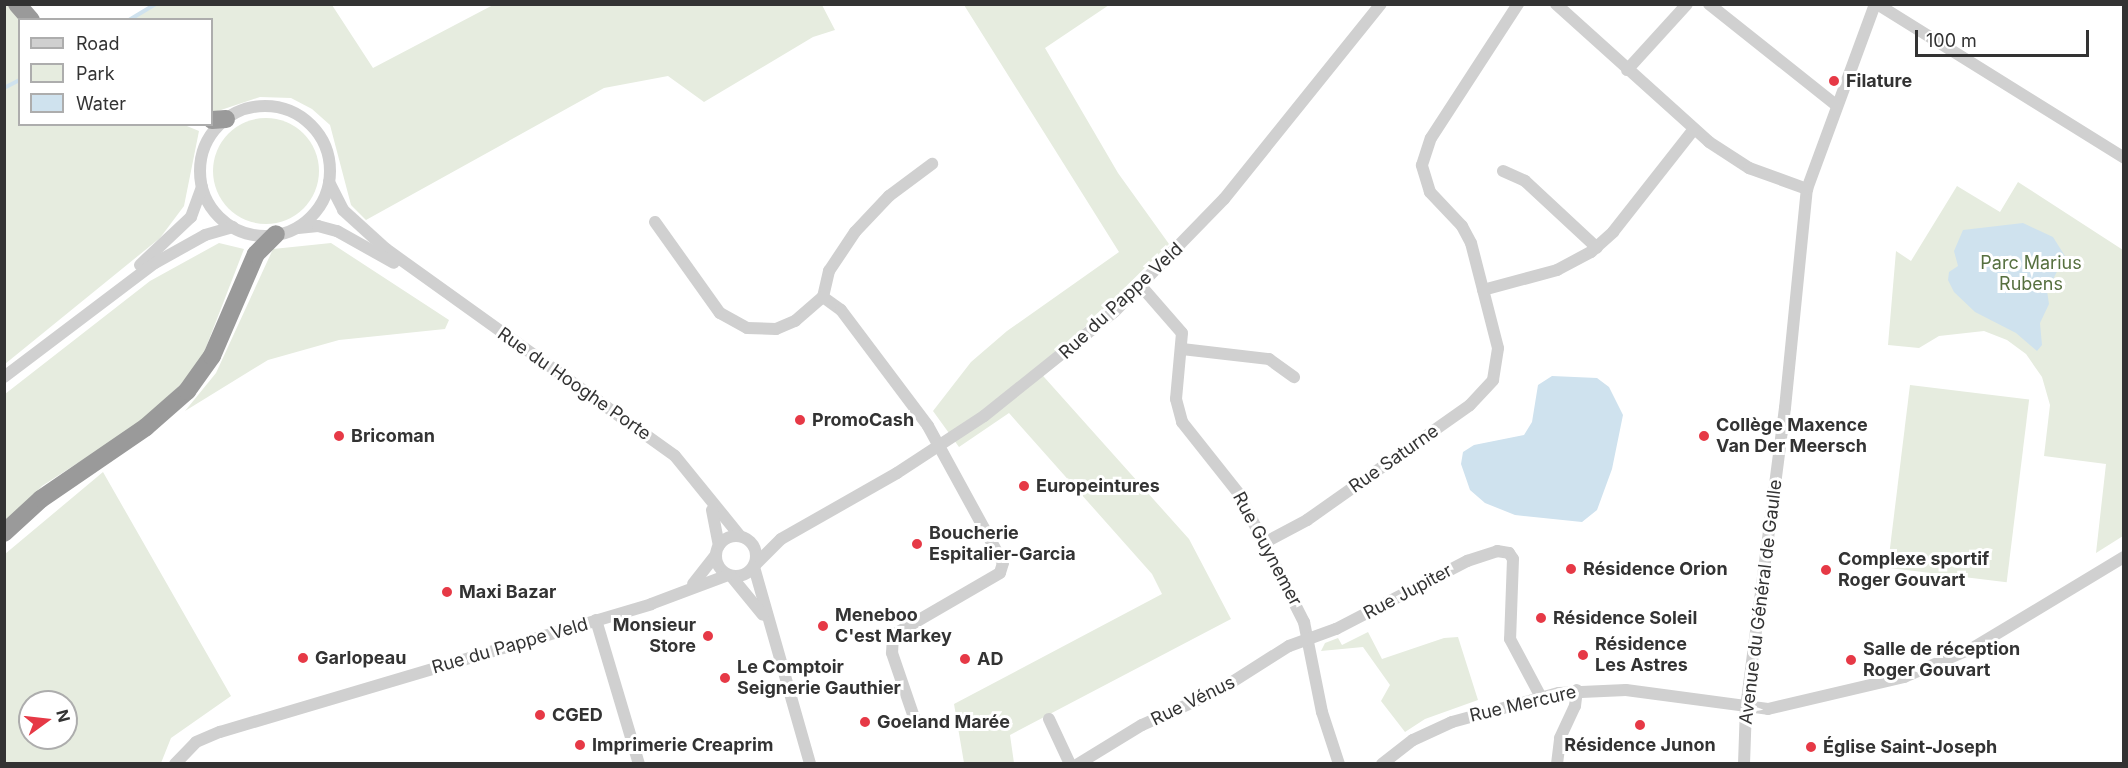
<!DOCTYPE html>
<html>
<head>
<meta charset="utf-8">
<style>
	body { margin:0 }
	#map { position:relative; width:2128px; height:768px; overflow:hidden; background:#fff; font-family:Inter,sans-serif }
	div>[style] { position:absolute }
	.green>* { inset:0; background:#e6ecdf; transform-origin:0 0 }
	.round { border-radius:50% }
	.water>* { inset:0; background:#cfe2ee }
	.stream>* { height:4px; margin:-2px; padding:0 2px; transform-origin:2px; border-radius:2px; background:#cfe2ee }
	.minor>* { height:12px; margin:-6px; padding:0 6px; transform-origin:6px; border-radius:6px; background:#d0d0d0 }
	.minor>.ring { margin:-6px; padding:0; box-sizing:content-box; background:none; border:12px solid #d0d0d0; border-radius:50% }
	.highway>* { height:18px; margin:-9px; padding:0 9px; transform-origin:9px; border-radius:9px; background:#9a9a9a }
	.dots>* { width:16px; height:16px; translate:-50% -50%; box-sizing:border-box; border:3px solid #fff; border-radius:50% }
	span { translate:-50% -50%; white-space:nowrap; text-align:center; line-height:1.15; -webkit-text-stroke:6px #fff; paint-order:stroke }
	.poi-label { font-size:18px; color:#333; font-weight:700 }
	.left { translate:0 -50%; text-align:left }
	.right { translate:-100% -50%; text-align:right }
	.park-label { font-size:18px; color:#56703f }
	.street-label { font-size:18px; color:#333 }
	.frame { position:absolute; inset:0; border:6px solid #333; pointer-events:none }
	.legend { position:absolute; left:18px; top:18px; width:195px; height:108px; box-sizing:border-box; background:#fff; border:2px solid #adadad; margin:0; padding:8px 10px; list-style:none; font-size:18px; color:#333 }
	.legend li { display:flex; align-items:center; gap:12px; height:30px }
	.legend b { width:30px; border:2px solid #adadad }
	.north { position:absolute; left:18px; top:690px; width:60px; height:60px; box-sizing:border-box; background:#fff; border:2px solid #adadad; border-radius:50%; rotate:75deg; font-size:16px; font-weight:700; line-height:24px; text-align:center; color:#333 }
	.north::after { content:''; display:block; margin:auto; width:21px; height:27px; background:#e63946; clip-path:polygon(50% 0,100% 100%,50% 72%,0 100%) }
	.scale { position:absolute; left:1915px; top:30px; width:174px; height:27px; box-sizing:border-box; border:3px solid #333; border-top:0; padding-left:8px; font-size:18px; line-height:21px; white-space:nowrap; color:#333; -webkit-text-stroke:4px #fff; paint-order:stroke }
</style>
</head>
<body>
<div id="map">
	<div class="green">
		<i style="clip-path:polygon(8px 4px,22px 19px,20px 124px,182px 124px,199px 131px,184px 206px,160px 238px,5px 364px,4px 5px)"></i>
		<i style="clip-path:polygon(157px 5px,332px 5px,373px 68px,493px 5px,822px 5px,835px 30px,813px 37px,704px 102px,668px 76px,604px 88px,366px 220px,351px 205px,330px 125px,312px 109px,291px 98px,260px 97px,212px 113px,212px 20px,130px 20px)"></i>
		<i style="clip-path:polygon(964px 5px,1109px 5px,1045px 48px,1118px 173px,1169px 244px,1084px 328px,1036px 368px,1189px 539px,1231px 619px,1010px 735px,1014px 763px,964px 763px,954px 704px,1162px 594px,1152px 574px,1009px 413px,959px 447px,933px 411px,971px 362px,1007px 331px,1119px 252px)"></i>
		<i class="round" style="left:213px;top:118px;width:106px;height:106px"></i>
		<i style="clip-path:polygon(2018px 182px,2123px 250px,2123px 536px,2096px 553px,2106px 464px,2044px 456px,2050px 405px,2042px 377px,2026px 354px,2007px 340px,1984px 331px,1939px 336px,1919px 348px,1888px 345px,1896px 251px,1911px 261px,1957px 186px,2000px 212px)"></i>
		<i style="clip-path:polygon(219px 243px,244px 249px,198px 368px,141px 422px,42px 486px,5px 525px,5px 394px,150px 281px)"></i>
		<i style="clip-path:polygon(331px 243px,449px 320px,445px 329px,339px 340px,268px 360px,185px 411px,216px 373px,273px 249px)"></i>
		<i style="left:1910px;top:385px;width:120px;height:184px;rotate:7deg"></i>
		<i style="clip-path:polygon(evenodd,103px 472px,231px 696px,171px 738px,161px 763px,5px 763px,5px 554px,103px 472px,30px 702px,66px 702px,66px 738px,30px 738px,30px 702px)"></i>
		<i style="clip-path:polygon(1368px 632px,1382px 659px,1444px 638px,1458px 637px,1478px 700px,1425px 719px,1405px 732px,1381px 701px,1390px 685px,1363px 647px,1321px 651px,1325px 643px,1338px 638px,1342px 645px)"></i>
	</div>
	<div class="water">
		<i style="clip-path:polygon(2023px 223px,2053px 237px,2065px 256px,2047px 291px,2049px 304px,2040px 323px,2042px 345px,2037px 351px,2016px 333px,1975px 312px,1954px 292px,1948px 280px,1949px 272px,1958px 266px,1954px 251px,1963px 230px)"></i>
		<i style="clip-path:polygon(1552px 376px,1597px 378px,1609px 387px,1623px 415px,1612px 469px,1597px 510px,1582px 522px,1515px 515px,1485px 503px,1470px 490px,1461px 464px,1463px 452px,1474px 445px,1524px 435px,1532px 422px,1538px 385px)"></i>
	</div>
	<div class="stream">
		<i style="left:129px;top:20px;width:31px;rotate:-31deg"></i>
		<i style="left:4px;top:88px;width:18px;rotate:-27deg"></i>
	</div>
	<div class="minor">
		<i style="left:1556px;top:4px;width:206px;rotate:42deg"></i>
		<i style="left:1709px;top:142px;width:48px;rotate:33deg"></i>
		<i style="left:1749px;top:168px;width:62px;rotate:19.9deg"></i>
		<i style="left:1709px;top:4px;width:162px;rotate:38.5deg"></i>
		<i style="left:1877px;top:4px;width:291px;rotate:31.9deg"></i>
		<i style="left:1627px;top:70px;width:89px;rotate:-47.7deg"></i>
		<i class="ring" style="left:200px;top:106px;width:118px;height:118px"></i>
		<i style="left:1503px;top:171px;width:24px;rotate:24deg"></i>
		<i style="left:1525px;top:181px;width:98px;rotate:42.9deg"></i>
		<i style="left:329px;top:182px;width:31px;rotate:63deg"></i>
		<i style="left:343px;top:210px;width:58px;rotate:42.2deg"></i>
		<i style="left:386px;top:249px;width:355px;rotate:35.6deg"></i>
		<i style="left:675px;top:456px;width:103px;rotate:50.9deg"></i>
		<i style="left:655px;top:222px;width:112px;rotate:54.5deg"></i>
		<i style="left:720px;top:313px;width:31px;rotate:29deg"></i>
		<i style="left:747px;top:328px;width:29px;rotate:2deg"></i>
		<i style="left:776px;top:329px;width:21px;rotate:-23deg"></i>
		<i style="left:795px;top:321px;width:37px;rotate:-41deg"></i>
		<i style="left:823px;top:297px;width:27px;rotate:-77deg"></i>
		<i style="left:829px;top:271px;width:47px;rotate:-56.3deg"></i>
		<i style="left:855px;top:232px;width:50px;rotate:-46.6deg"></i>
		<i style="left:889px;top:196px;width:54px;rotate:-36.7deg"></i>
		<i style="left:298px;top:228px;width:20px;rotate:-6deg"></i>
		<i style="left:318px;top:226px;width:20px;rotate:15deg"></i>
		<i style="left:337px;top:231px;width:65px;rotate:29.3deg"></i>
		<i style="left:140px;top:265px;width:70px;rotate:-43.3deg"></i>
		<i style="left:191px;top:217px;width:32px;rotate:-70deg"></i>
		<i style="left:1141px;top:286px;width:62px;rotate:48.9deg"></i>
		<i style="left:1182px;top:333px;width:66px;rotate:95.2deg"></i>
		<i style="left:1176px;top:399px;width:24px;rotate:75deg"></i>
		<i style="left:1182px;top:422px;width:92px;rotate:51.6deg"></i>
		<i style="left:1239px;top:494px;width:144px;rotate:63.1deg"></i>
		<i style="left:1304px;top:622px;width:92px;rotate:78.7deg"></i>
		<i style="left:1322px;top:712px;width:55px;rotate:71.9deg"></i>
		<i style="left:1483px;top:290px;width:77px;rotate:-15.1deg"></i>
		<i style="left:1557px;top:270px;width:38px;rotate:-28deg"></i>
		<i style="left:1591px;top:252px;width:30px;rotate:-42deg"></i>
		<i style="left:1613px;top:232px;width:131px;rotate:-51.8deg"></i>
		<i style="left:823px;top:297px;width:22px;rotate:36deg"></i>
		<i style="left:841px;top:310px;width:145px;rotate:53.1deg"></i>
		<i style="left:928px;top:426px;width:156px;rotate:61.3deg"></i>
		<i style="left:1003px;top:563px;width:10px;rotate:107deg"></i>
		<i style="left:1000px;top:573px;width:124px;rotate:149.9deg"></i>
		<i style="left:893px;top:635px;width:18px;rotate:93deg"></i>
		<i style="left:892px;top:653px;width:74px;rotate:71.1deg"></i>
		<i style="left:1182px;top:349px;width:88px;rotate:6.6deg"></i>
		<i style="left:1269px;top:359px;width:31px;rotate:36deg"></i>
		<i style="left:4px;top:377px;width:189px;rotate:-37.1deg"></i>
		<i style="left:155px;top:263px;width:57px;rotate:-29.2deg"></i>
		<i style="left:205px;top:235px;width:29px;rotate:-16deg"></i>
		<i style="left:712px;top:510px;width:36px;rotate:79deg"></i>
		<i class="ring" style="left:716px;top:536px;width:28px;height:28px"></i>
		<i style="left:1264px;top:543px;width:49px;rotate:-28.1deg"></i>
		<i style="left:1307px;top:520px;width:199px;rotate:-35.2deg"></i>
		<i style="left:1470px;top:405px;width:34px;rotate:-47deg"></i>
		<i style="left:1493px;top:380px;width:32px;rotate:-81deg"></i>
		<i style="left:1498px;top:348px;width:108px;rotate:-104.4deg"></i>
		<i style="left:1471px;top:243px;width:19px;rotate:-118deg"></i>
		<i style="left:1462px;top:226px;width:47px;rotate:-133.3deg"></i>
		<i style="left:1430px;top:192px;width:28px;rotate:-107deg"></i>
		<i style="left:1422px;top:165px;width:28px;rotate:-72deg"></i>
		<i style="left:1431px;top:138px;width:160px;rotate:-57deg"></i>
		<i style="left:756px;top:564px;width:35px;rotate:-45deg"></i>
		<i style="left:781px;top:539px;width:133px;rotate:-29.6deg"></i>
		<i style="left:897px;top:473px;width:104px;rotate:-33.2deg"></i>
		<i style="left:984px;top:416px;width:166px;rotate:-38.7deg"></i>
		<i style="left:1114px;top:312px;width:158px;rotate:-45.8deg"></i>
		<i style="left:1224px;top:199px;width:250px;rotate:-51.2deg"></i>
		<i style="left:754px;top:567px;width:205px;rotate:74.1deg"></i>
		<i style="left:731px;top:576px;width:50px;rotate:50.6deg"></i>
		<i style="left:693px;top:584px;width:37px;rotate:-52deg"></i>
		<i style="left:596px;top:620px;width:150px;rotate:73.4deg"></i>
		<i style="left:1049px;top:719px;width:50px;rotate:65deg"></i>
		<i style="left:175px;top:764px;width:30px;rotate:-46deg"></i>
		<i style="left:196px;top:742px;width:26px;rotate:-23deg"></i>
		<i style="left:220px;top:732px;width:450px;rotate:-16.5deg"></i>
		<i style="left:651px;top:604px;width:82px;rotate:-20.6deg"></i>
		<i style="left:1078px;top:764px;width:75px;rotate:-31.4deg"></i>
		<i style="left:1142px;top:725px;width:83px;rotate:-24.1deg"></i>
		<i style="left:1218px;top:691px;width:84px;rotate:-32.4deg"></i>
		<i style="left:1289px;top:646px;width:50px;rotate:-19.9deg"></i>
		<i style="left:1336px;top:629px;width:148px;rotate:-27.4deg"></i>
		<i style="left:1467px;top:561px;width:32px;rotate:-18deg"></i>
		<i style="left:1497px;top:551px;width:12px;rotate:9deg"></i>
		<i style="left:1509px;top:553px;width:7px;rotate:56deg"></i>
		<i style="left:1513px;top:559px;width:80px;rotate:92.1deg"></i>
		<i style="left:1510px;top:639px;width:66px;rotate:61.9deg"></i>
		<i style="left:1382px;top:764px;width:39px;rotate:-38deg"></i>
		<i style="left:1413px;top:740px;width:43px;rotate:-24.8deg"></i>
		<i style="left:1452px;top:722px;width:111px;rotate:-15.2deg"></i>
		<i style="left:1559px;top:693px;width:67px;rotate:-2.6deg"></i>
		<i style="left:1626px;top:690px;width:143px;rotate:7.6deg"></i>
		<i style="left:1768px;top:709px;width:140px;rotate:-13.2deg"></i>
		<i style="left:1904px;top:677px;width:75px;rotate:-22.8deg"></i>
		<i style="left:1973px;top:648px;width:176px;rotate:-31.1deg"></i>
		<i style="left:1557px;top:764px;width:26px;rotate:-83deg"></i>
		<i style="left:1560px;top:738px;width:35px;rotate:-65deg"></i>
		<i style="left:1575px;top:706px;width:16px;rotate:-83deg"></i>
		<i style="left:1744px;top:764px;width:56px;rotate:-88deg"></i>
		<i style="left:1746px;top:708px;width:303px;rotate:-82.6deg"></i>
		<i style="left:1785px;top:408px;width:220px;rotate:-84.3deg"></i>
		<i style="left:1807px;top:189px;width:197px;rotate:-69.8deg"></i>
	</div>
	<div class="highway">
		<i style="left:17px;top:4px;width:21px;rotate:49deg"></i>
		<i style="left:212px;top:120px;width:14px;rotate:-4deg"></i>
		<i style="left:4px;top:533px;width:50px;rotate:-42.6deg"></i>
		<i style="left:41px;top:499px;width:127px;rotate:-34.4deg"></i>
		<i style="left:146px;top:427px;width:55px;rotate:-41.3deg"></i>
		<i style="left:187px;top:391px;width:43px;rotate:-54.5deg"></i>
		<i style="left:212px;top:356px;width:111px;rotate:-66.7deg"></i>
		<i style="left:256px;top:254px;width:28px;rotate:-45deg"></i>
	</div>
	<div class="dots">
		<i style="left:1834px;top:81px;background:#e63946"></i>
		<i style="left:800px;top:420px;background:#e63946"></i>
		<i style="left:339px;top:436px;background:#e63946"></i>
		<i style="left:1704px;top:436px;background:#e63946"></i>
		<i style="left:1024px;top:486px;background:#e63946"></i>
		<i style="left:917px;top:544px;background:#e63946"></i>
		<i style="left:1571px;top:569px;background:#e63946"></i>
		<i style="left:1826px;top:570px;background:#e63946"></i>
		<i style="left:447px;top:592px;background:#e63946"></i>
		<i style="left:1541px;top:618px;background:#e63946"></i>
		<i style="left:823px;top:626px;background:#e63946"></i>
		<i style="left:708px;top:636px;background:#e63946"></i>
		<i style="left:1583px;top:655px;background:#e63946"></i>
		<i style="left:303px;top:658px;background:#e63946"></i>
		<i style="left:965px;top:659px;background:#e63946"></i>
		<i style="left:1851px;top:660px;background:#e63946"></i>
		<i style="left:725px;top:678px;background:#e63946"></i>
		<i style="left:540px;top:715px;background:#e63946"></i>
		<i style="left:865px;top:722px;background:#e63946"></i>
		<i style="left:1640px;top:725px;background:#e63946"></i>
		<i style="left:580px;top:745px;background:#e63946"></i>
		<i style="left:1811px;top:747px;background:#e63946"></i>
	</div>
	<div class="poi-label">
		<span class="left" style="left:1846px;top:81px">Filature</span>
		<span class="left" style="left:812px;top:420px">PromoCash</span>
		<span class="left" style="left:1716px;top:436px">Collège Maxence<br>Van Der Meersch</span>
		<span class="left" style="left:351px;top:436px">Bricoman</span>
		<span class="left" style="left:1036px;top:486px">Europeintures</span>
		<span class="left" style="left:929px;top:544px">Boucherie<br>Espitalier-Garcia</span>
		<span class="left" style="left:1838px;top:570px">Complexe sportif<br>Roger Gouvart</span>
		<span class="left" style="left:1583px;top:569px">Résidence Orion</span>
		<span class="left" style="left:459px;top:592px">Maxi Bazar</span>
		<span class="left" style="left:835px;top:626px">Meneboo<br>C'est Markey</span>
		<span class="left" style="left:1553px;top:618px">Résidence Soleil</span>
		<span class="right" style="left:696px;top:636px">Monsieur<br>Store</span>
		<span class="left" style="left:1595px;top:655px">Résidence<br>Les Astres</span>
		<span class="left" style="left:1863px;top:660px">Salle de réception<br>Roger Gouvart</span>
		<span class="left" style="left:315px;top:658px">Garlopeau</span>
		<span class="left" style="left:977px;top:659px">AD</span>
		<span class="left" style="left:737px;top:678px">Le Comptoir<br>Seignerie Gauthier</span>
		<span class="left" style="left:552px;top:715px">CGED</span>
		<span class="left" style="left:877px;top:722px">Goeland Marée</span>
		<span class="left" style="left:592px;top:745px">Imprimerie Creaprim</span>
		<span style="left:1640px;top:745px">Résidence Junon</span>
		<span class="left" style="left:1823px;top:747px">Église Saint-Joseph</span>
	</div>
	<div class="park-label">
		<span style="left:2031px;top:274px">Parc Marius<br>Rubens</span>
	</div>
	<div class="street-label">
		<span style="left:1121px;top:301px;rotate:-43deg">Rue du Pappe Veld</span>
		<span style="left:574px;top:384px;rotate:35deg">Rue du Hooghe Porte</span>
		<span style="left:1394px;top:459px;rotate:-35deg">Rue Saturne</span>
		<span style="left:1267px;top:549px;rotate:62deg">Rue Guynemer</span>
		<span style="left:1408px;top:592px;rotate:-28deg">Rue Jupiter</span>
		<span style="left:1761px;top:602px;rotate:-83deg">Avenue du Général de Gaulle</span>
		<span style="left:510px;top:646px;rotate:-16deg">Rue du Pappe Veld</span>
		<span style="left:1193px;top:701px;rotate:-26deg">Rue Vénus</span>
		<span style="left:1523px;top:704px;rotate:-13deg">Rue Mercure</span>
	</div>
	<div class="frame"></div>
	<ul class="legend">
	<li><b style="height:8px;background:#d0d0d0"></b>Road</li>
	<li><b style="height:16px;background:#e6ecdf"></b>Park</li>
	<li><b style="height:16px;background:#cfe2ee"></b>Water</li>
	</ul>
	<div class="north">N</div>
	<div class="scale">100 m</div>
</div>
</body>
</html>
